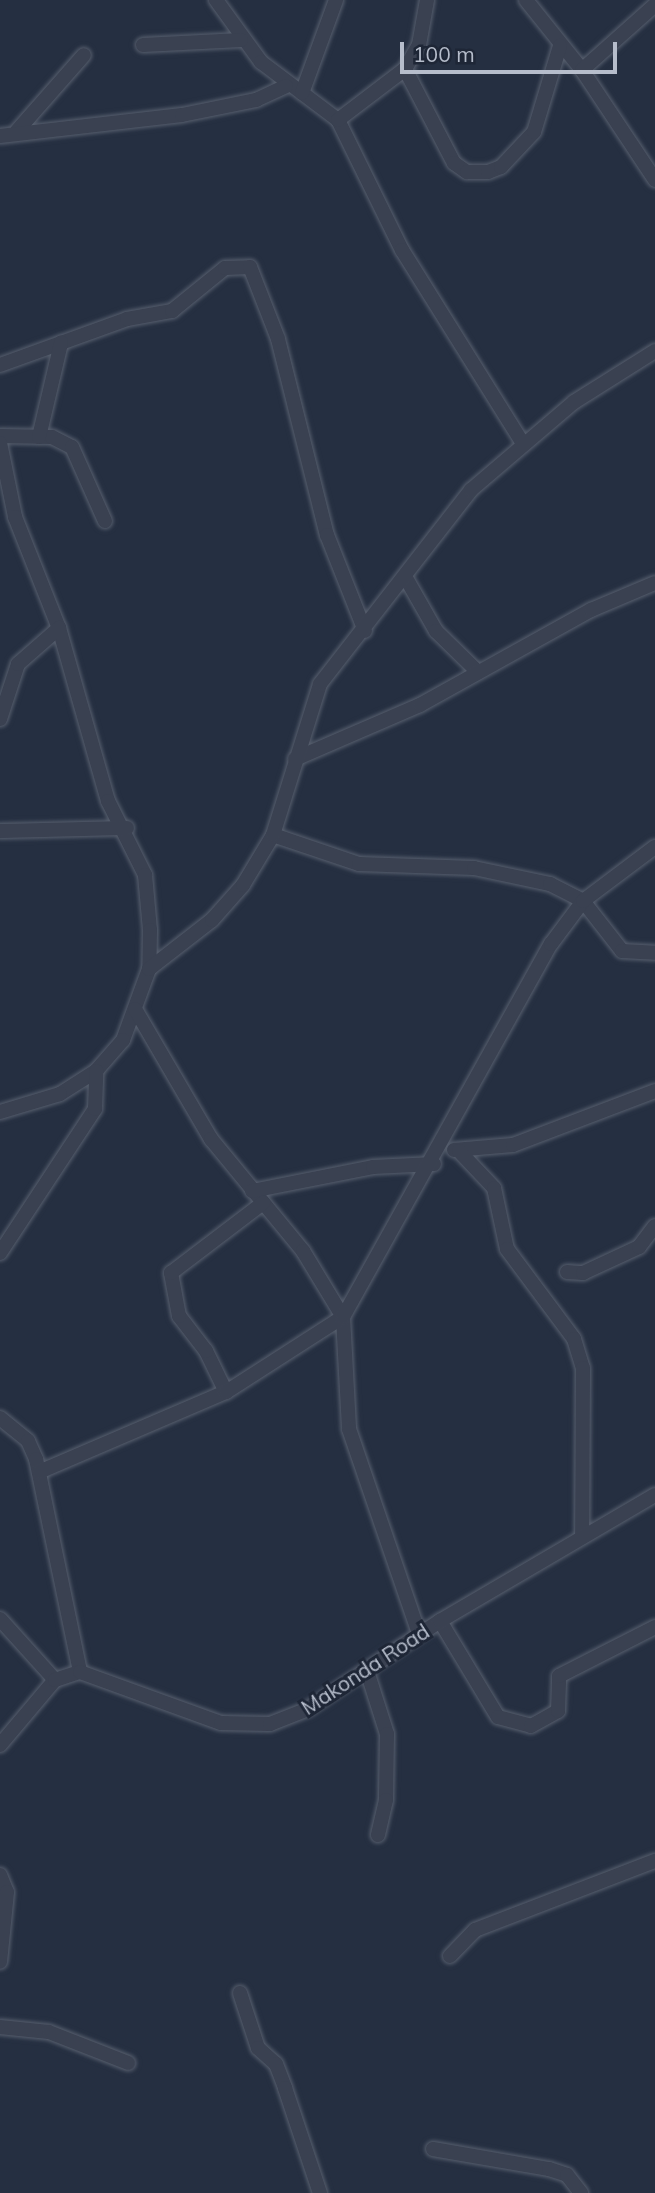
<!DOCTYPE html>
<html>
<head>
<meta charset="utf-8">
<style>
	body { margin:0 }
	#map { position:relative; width:655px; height:2193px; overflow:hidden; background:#252f41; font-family:Mulish,sans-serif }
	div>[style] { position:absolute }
	.roads { filter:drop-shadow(0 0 2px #575f6e) drop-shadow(0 0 2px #575f6e) }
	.street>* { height:14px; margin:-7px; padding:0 7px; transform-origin:7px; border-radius:7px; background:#3a4151 }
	span { translate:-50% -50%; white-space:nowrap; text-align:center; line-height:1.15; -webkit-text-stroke:6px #1e2636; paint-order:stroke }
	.street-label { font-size:21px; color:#b6bdcb }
	.scale { position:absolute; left:400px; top:42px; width:217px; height:32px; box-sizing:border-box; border:4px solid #b6bdcb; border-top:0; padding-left:9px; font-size:21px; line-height:24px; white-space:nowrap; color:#b6bdcb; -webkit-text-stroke:5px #1e2636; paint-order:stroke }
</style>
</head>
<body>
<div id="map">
	<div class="roads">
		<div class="street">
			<i style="left:216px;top:0;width:77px;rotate:54deg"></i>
			<i style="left:261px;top:62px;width:96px;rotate:37deg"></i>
			<i style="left:338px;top:120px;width:145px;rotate:63.8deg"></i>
			<i style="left:402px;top:250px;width:226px;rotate:58deg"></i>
			<i style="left:526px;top:0;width:90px;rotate:51.3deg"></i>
			<i style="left:582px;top:70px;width:132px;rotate:56.4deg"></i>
			<i style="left:143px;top:45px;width:98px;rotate:-2.9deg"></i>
			<i style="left:405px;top:69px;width:106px;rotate:62.5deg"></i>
			<i style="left:454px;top:163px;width:16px;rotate:35deg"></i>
			<i style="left:467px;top:172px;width:21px"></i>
			<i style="left:488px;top:172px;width:14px;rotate:-21deg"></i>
			<i style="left:501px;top:167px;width:48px;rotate:-46.7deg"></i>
			<i style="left:534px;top:132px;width:90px;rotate:-73.2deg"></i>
			<i style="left:582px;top:70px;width:98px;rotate:-41.7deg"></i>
			<i style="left:302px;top:93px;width:99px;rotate:-69.9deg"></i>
			<i style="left:338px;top:120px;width:84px;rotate:-37.3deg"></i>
			<i style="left:405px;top:69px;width:28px;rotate:-60deg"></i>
			<i style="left:419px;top:45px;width:46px;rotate:-79.9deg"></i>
			<i style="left:17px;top:131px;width:101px;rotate:-48.6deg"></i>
			<i style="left:0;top:136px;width:183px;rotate:-6.6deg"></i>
			<i style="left:182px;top:115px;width:76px;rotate:-11.5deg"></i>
			<i style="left:256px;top:100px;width:33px;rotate:-25deg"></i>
			<i style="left:0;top:365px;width:135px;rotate:-19.9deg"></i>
			<i style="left:127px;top:319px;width:46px;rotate:-10.1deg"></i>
			<i style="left:172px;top:311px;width:68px;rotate:-39.1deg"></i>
			<i style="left:225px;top:268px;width:25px;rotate:-2deg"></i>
			<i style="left:250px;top:267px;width:77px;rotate:68.7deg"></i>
			<i style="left:278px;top:339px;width:202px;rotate:76deg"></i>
			<i style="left:327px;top:535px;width:103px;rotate:68.4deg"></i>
			<i style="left:0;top:436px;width:52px;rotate:1.1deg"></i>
			<i style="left:52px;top:437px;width:22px;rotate:27deg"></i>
			<i style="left:72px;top:447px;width:81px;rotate:66deg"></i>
			<i style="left:39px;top:437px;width:97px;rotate:-76.8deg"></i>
			<i style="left:0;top:443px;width:76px;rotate:78.5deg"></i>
			<i style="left:15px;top:517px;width:119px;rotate:68.4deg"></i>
			<i style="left:59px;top:628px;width:180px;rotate:74.2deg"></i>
			<i style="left:108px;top:801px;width:83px;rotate:63.4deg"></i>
			<i style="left:145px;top:875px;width:55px;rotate:84.8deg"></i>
			<i style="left:150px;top:930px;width:39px;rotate:91deg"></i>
			<i style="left:149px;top:969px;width:76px;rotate:110.1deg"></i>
			<i style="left:123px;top:1040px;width:41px;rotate:131.1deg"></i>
			<i style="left:96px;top:1071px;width:43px;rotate:147.4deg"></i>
			<i style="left:60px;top:1094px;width:63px;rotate:163.3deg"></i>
			<i style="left:407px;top:580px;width:59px;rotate:60.4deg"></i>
			<i style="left:436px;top:631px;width:59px;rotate:44.3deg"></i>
			<i style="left:0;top:719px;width:58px;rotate:-71.9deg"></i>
			<i style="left:18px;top:664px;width:55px;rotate:-41.3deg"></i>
			<i style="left:295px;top:759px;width:136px;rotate:-23.4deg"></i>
			<i style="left:420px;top:705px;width:196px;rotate:-29.1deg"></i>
			<i style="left:591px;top:610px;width:69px;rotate:-22.9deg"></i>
			<i style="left:0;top:831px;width:127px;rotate:-1.4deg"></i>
			<i style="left:273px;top:835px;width:91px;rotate:18.6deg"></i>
			<i style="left:359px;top:864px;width:115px;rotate:2deg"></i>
			<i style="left:474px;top:868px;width:78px;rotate:11.9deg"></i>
			<i style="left:550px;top:884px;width:37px;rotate:27deg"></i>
			<i style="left:583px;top:901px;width:63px;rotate:52deg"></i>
			<i style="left:622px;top:951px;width:33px;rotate:3deg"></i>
			<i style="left:149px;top:969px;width:80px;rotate:-37.9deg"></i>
			<i style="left:212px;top:920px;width:47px;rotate:-48.5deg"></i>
			<i style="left:243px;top:885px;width:58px;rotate:-59deg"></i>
			<i style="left:273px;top:835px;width:158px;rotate:-72.7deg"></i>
			<i style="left:320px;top:684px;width:246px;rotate:-52.1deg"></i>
			<i style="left:471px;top:490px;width:135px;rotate:-40.5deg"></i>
			<i style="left:574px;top:402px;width:96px;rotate:-32.2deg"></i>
			<i style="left:135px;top:1009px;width:151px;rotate:59.7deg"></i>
			<i style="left:211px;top:1139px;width:145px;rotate:50.6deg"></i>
			<i style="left:303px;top:1251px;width:77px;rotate:58.8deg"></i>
			<i style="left:343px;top:1317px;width:112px;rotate:86.9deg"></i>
			<i style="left:349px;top:1429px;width:217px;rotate:71.1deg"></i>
			<i style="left:454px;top:1150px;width:59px;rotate:-4.8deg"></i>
			<i style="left:513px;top:1145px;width:152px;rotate:-20.8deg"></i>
			<i style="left:459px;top:1151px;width:51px;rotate:46.6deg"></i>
			<i style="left:494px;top:1188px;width:62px;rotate:78deg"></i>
			<i style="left:507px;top:1249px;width:112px;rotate:53.3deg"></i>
			<i style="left:574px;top:1339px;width:30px;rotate:73deg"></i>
			<i style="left:583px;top:1368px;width:168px;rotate:90.3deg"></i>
			<i style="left:252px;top:1191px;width:123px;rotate:-11.2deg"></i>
			<i style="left:373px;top:1167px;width:61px;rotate:-2.8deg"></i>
			<i style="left:0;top:1253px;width:173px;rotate:-56.6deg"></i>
			<i style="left:95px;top:1109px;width:38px;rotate:-88deg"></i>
			<i style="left:567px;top:1272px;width:16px;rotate:4deg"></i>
			<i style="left:583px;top:1273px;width:62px;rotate:-24.9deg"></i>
			<i style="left:639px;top:1247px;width:26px;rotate:-53deg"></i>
			<i style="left:226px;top:1392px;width:46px;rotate:-116deg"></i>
			<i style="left:206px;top:1351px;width:44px;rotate:-127.6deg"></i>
			<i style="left:179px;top:1316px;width:44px;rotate:-100.5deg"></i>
			<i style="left:171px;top:1273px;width:116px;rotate:-37.3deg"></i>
			<i style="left:0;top:1418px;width:36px;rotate:39deg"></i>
			<i style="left:28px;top:1441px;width:20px;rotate:66deg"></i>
			<i style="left:36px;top:1459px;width:217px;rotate:78.3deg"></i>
			<i style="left:39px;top:1472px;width:203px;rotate:-23.2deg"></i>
			<i style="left:226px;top:1392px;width:139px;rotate:-32.7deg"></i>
			<i style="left:343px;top:1317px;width:427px;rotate:-60.9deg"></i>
			<i style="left:551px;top:944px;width:54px;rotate:-53.3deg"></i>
			<i style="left:583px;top:901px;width:90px;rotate:-36.9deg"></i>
			<i style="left:0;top:1619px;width:82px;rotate:48deg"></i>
			<i style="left:440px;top:1621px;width:112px;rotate:58.9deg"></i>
			<i style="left:498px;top:1717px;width:34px;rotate:15deg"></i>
			<i style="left:531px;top:1726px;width:31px;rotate:-29deg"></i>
			<i style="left:558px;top:1711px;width:35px;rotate:-88deg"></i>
			<i style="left:559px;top:1676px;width:108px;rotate:-27deg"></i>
			<i style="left:367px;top:1671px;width:66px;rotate:72.4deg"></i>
			<i style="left:387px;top:1734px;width:66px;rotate:90.9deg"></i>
			<i style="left:386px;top:1800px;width:36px;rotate:103deg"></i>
			<i style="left:0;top:1745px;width:85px;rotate:-49.8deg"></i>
			<i style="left:55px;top:1680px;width:26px;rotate:-18deg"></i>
			<i style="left:80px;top:1672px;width:150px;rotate:19.9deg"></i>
			<i style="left:221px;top:1723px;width:49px;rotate:1.2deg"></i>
			<i style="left:270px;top:1724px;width:41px;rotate:-21.5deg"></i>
			<i style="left:308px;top:1709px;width:159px;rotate:-33.7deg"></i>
			<i style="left:440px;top:1621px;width:249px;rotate:-30.4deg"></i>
			<i style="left:0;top:1875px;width:18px;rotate:68deg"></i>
			<i style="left:7px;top:1892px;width:70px;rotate:95.7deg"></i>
			<i style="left:450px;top:1956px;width:36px;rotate:-46deg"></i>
			<i style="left:475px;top:1930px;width:193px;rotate:-21deg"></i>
			<i style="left:240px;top:1993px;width:58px;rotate:71.9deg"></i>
			<i style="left:258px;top:2048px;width:24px;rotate:42deg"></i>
			<i style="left:276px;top:2064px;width:26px;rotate:69deg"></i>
			<i style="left:285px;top:2088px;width:111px;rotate:71.6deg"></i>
			<i style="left:0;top:2027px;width:49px;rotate:5.8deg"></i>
			<i style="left:49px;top:2032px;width:85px;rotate:21.4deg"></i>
			<i style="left:433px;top:2149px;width:118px;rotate:9.8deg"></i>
			<i style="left:549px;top:2169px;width:19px;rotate:18deg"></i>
			<i style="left:567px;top:2175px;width:23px;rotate:52deg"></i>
		</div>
	</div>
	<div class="street-label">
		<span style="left:365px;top:1669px;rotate:-33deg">Makonda Road</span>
	</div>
	<div class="scale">100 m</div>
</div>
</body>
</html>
